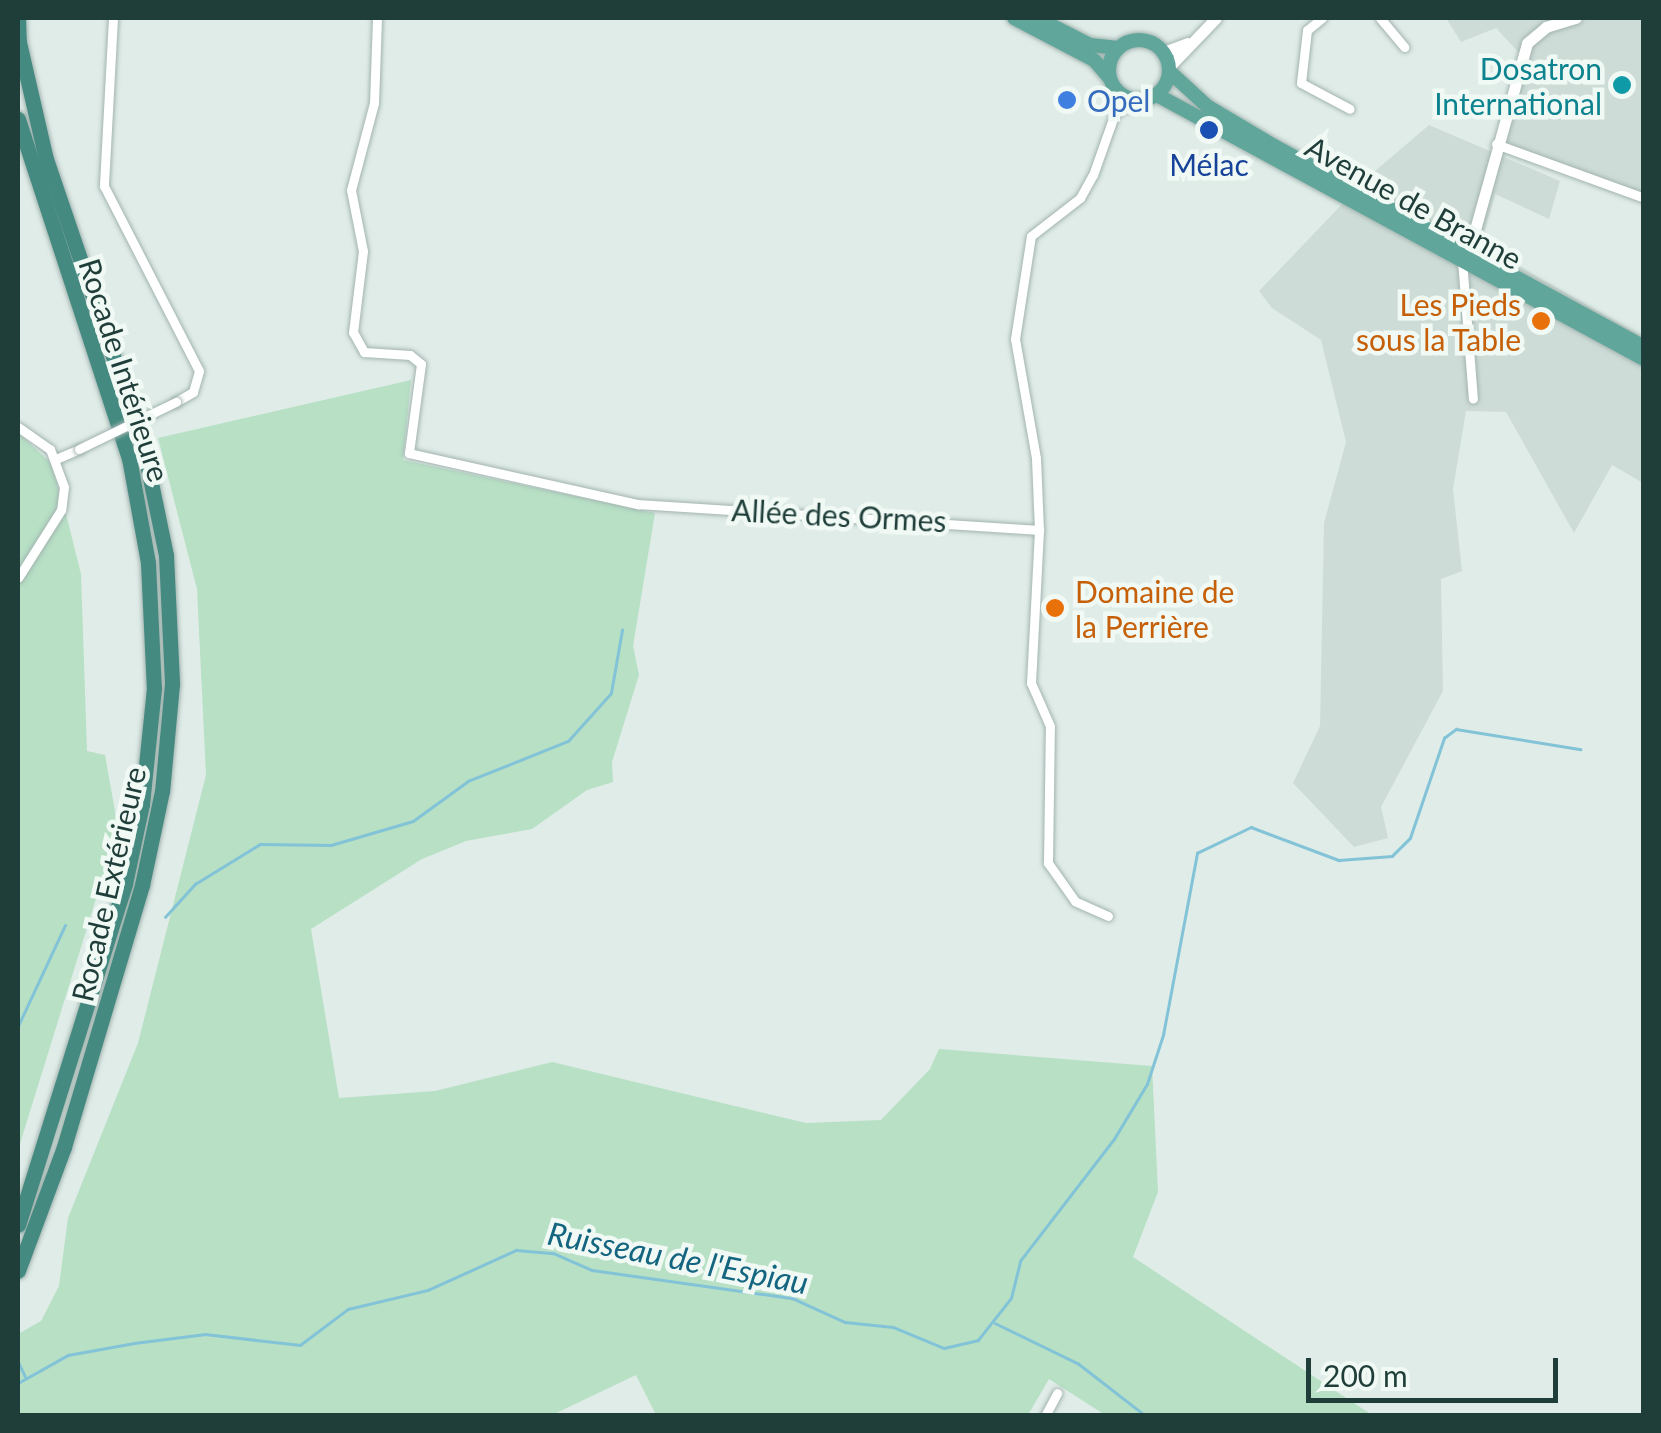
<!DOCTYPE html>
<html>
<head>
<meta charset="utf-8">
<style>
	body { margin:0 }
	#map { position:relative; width:1661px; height:1433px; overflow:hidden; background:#e0ece8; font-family:Lato,sans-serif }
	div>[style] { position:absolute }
	.built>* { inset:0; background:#cedcd7 }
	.green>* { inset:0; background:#b7e0c5 }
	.stream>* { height:2.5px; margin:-1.25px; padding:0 1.25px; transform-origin:1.25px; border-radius:1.25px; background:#83c3d7 }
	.roads { filter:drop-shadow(0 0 2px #a2b4b0) drop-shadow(0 0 2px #a2b4b0) }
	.minor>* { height:9px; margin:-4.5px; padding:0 4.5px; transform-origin:4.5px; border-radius:4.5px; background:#fff }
	.tertiary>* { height:11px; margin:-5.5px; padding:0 5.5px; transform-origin:5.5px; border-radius:5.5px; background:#fff }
	.primary>* { height:14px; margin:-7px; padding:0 7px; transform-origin:7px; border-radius:7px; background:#60a69a }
	.primary>.ring { margin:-7px; padding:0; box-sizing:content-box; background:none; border:14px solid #60a69a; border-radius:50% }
	.trunk>* { height:15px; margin:-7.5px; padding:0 7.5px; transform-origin:7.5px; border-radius:7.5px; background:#448a80 }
	.bridges { filter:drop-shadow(0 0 2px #a2b4b0) drop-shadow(0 0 2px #a2b4b0) }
	.minor-bridge>* { height:9px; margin:-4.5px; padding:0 4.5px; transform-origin:4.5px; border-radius:4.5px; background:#fff }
	.dots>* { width:28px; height:28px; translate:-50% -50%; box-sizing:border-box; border:5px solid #f1f9f5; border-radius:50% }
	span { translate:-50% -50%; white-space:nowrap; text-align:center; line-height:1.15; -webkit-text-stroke:9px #f1f9f5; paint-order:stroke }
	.culture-label { font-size:30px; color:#0d838f }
	.right { translate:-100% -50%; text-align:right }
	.shop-label { font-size:30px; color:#366cbe }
	.left { translate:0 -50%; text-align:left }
	.transit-label { font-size:30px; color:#164399 }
	.street-label { font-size:30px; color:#1f3e39 }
	.food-label { font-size:30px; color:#c56008 }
	.water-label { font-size:32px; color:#146580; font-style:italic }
	.frame { position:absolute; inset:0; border:20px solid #1f3e39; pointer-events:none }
	.scale { position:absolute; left:1306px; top:1358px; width:252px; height:45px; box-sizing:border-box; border:5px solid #1f3e39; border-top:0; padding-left:12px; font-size:30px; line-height:35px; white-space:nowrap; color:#1f3e39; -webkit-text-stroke:8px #f1f9f5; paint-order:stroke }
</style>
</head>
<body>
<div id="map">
	<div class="built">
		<i style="clip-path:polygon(1446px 18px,1643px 18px,1643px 203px,1496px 144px,1522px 56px,1496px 28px,1461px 42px)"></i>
		<i style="clip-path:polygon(1429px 125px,1560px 181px,1549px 219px,1495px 194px,1481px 244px,1643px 337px,1643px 483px,1612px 465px,1574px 533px,1506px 412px,1466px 411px,1453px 489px,1462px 571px,1441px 579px,1443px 691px,1381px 807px,1388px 838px,1354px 847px,1293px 783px,1320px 726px,1324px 523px,1346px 442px,1321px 340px,1272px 308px,1259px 291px,1368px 177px)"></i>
	</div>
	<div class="green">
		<i style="clip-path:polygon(411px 380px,403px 460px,655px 513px,633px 646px,639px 675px,612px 762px,613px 782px,587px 790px,532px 829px,466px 841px,422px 859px,311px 929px,339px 1098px,435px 1091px,552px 1062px,806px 1123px,881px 1120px,930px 1069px,939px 1049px,1152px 1066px,1158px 1192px,1133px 1257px,1372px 1415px,1105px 1415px,1049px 1379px,1028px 1415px,656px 1415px,636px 1375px,552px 1415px,18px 1415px,18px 1334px,41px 1321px,59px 1286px,68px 1218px,138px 1043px,206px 775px,197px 589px,158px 438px)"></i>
		<i style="clip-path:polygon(18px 433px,51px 463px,66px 514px,81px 574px,87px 751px,105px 755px,118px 828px,18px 1150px)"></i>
	</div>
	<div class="stream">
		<i style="left:165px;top:917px;width:45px;rotate:-47.7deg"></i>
		<i style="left:195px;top:884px;width:76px;rotate:-31.6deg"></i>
		<i style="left:260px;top:844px;width:71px;rotate:0.8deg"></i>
		<i style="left:331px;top:845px;width:85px;rotate:-16.3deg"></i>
		<i style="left:413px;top:821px;width:68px;rotate:-36deg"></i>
		<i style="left:468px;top:781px;width:108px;rotate:-21.8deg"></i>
		<i style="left:568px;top:741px;width:64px;rotate:-48.1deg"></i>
		<i style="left:611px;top:693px;width:64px;rotate:-80.1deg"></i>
		<i style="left:18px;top:1026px;width:111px;rotate:-65deg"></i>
		<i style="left:995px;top:1323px;width:93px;rotate:26deg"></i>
		<i style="left:1079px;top:1364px;width:85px;rotate:37.8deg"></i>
		<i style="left:18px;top:1361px;width:17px;rotate:65deg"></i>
		<i style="left:18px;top:1383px;width:57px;rotate:-29.2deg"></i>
		<i style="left:68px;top:1355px;width:67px;rotate:-10.3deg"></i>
		<i style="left:134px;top:1343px;width:72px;rotate:-7.2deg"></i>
		<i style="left:205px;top:1334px;width:96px;rotate:6.6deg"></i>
		<i style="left:300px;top:1345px;width:60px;rotate:-36.9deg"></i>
		<i style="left:348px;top:1309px;width:82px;rotate:-13.4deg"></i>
		<i style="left:428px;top:1290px;width:97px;rotate:-24.4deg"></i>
		<i style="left:516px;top:1250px;width:37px;rotate:5deg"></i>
		<i style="left:553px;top:1253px;width:43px;rotate:23.6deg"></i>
		<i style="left:592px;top:1270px;width:202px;rotate:8deg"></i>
		<i style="left:792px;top:1298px;width:58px;rotate:24.4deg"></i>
		<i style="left:845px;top:1322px;width:48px;rotate:5.9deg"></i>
		<i style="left:893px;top:1327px;width:55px;rotate:22.4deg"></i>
		<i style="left:944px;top:1348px;width:35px;rotate:-13deg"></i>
		<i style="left:978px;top:1340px;width:53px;rotate:-51.8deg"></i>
		<i style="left:1011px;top:1298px;width:38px;rotate:-76deg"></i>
		<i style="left:1020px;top:1261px;width:154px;rotate:-52.4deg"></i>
		<i style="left:1114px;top:1139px;width:64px;rotate:-59deg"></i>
		<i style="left:1147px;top:1084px;width:52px;rotate:-71.9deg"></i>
		<i style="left:1163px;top:1035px;width:185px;rotate:-79.4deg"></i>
		<i style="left:1197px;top:853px;width:60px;rotate:-25.7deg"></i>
		<i style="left:1251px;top:827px;width:94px;rotate:20.6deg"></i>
		<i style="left:1339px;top:860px;width:53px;rotate:-4.3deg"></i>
		<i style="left:1392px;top:856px;width:25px;rotate:-45deg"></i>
		<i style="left:1410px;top:838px;width:106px;rotate:-71.2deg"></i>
		<i style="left:1444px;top:738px;width:15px;rotate:-37deg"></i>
		<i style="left:1456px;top:729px;width:126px;rotate:9.2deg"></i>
	</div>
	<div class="roads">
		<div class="minor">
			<i style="left:113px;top:18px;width:168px;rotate:93.1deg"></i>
			<i style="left:104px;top:186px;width:208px;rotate:62.8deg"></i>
			<i style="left:199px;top:371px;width:22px;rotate:106deg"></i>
			<i style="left:193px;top:392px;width:20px;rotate:150deg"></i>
			<i style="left:377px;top:18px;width:85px;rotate:92deg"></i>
			<i style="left:374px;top:103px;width:90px;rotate:104.8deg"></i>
			<i style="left:351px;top:190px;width:62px;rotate:78.9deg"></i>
			<i style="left:363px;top:251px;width:82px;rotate:97deg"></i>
			<i style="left:353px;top:332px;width:23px;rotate:61deg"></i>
			<i style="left:364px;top:352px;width:46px;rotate:3.7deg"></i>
			<i style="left:410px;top:355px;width:14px;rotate:39deg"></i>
			<i style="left:421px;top:364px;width:90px;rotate:97.7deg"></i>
			<i style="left:409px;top:453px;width:235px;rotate:12.6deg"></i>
			<i style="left:638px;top:504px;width:402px;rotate:3.7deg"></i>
			<i style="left:1322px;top:18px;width:19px;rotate:141deg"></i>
			<i style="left:1307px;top:30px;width:53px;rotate:96.5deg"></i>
			<i style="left:1301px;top:83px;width:55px;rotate:28deg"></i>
			<i style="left:1380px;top:18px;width:38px;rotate:50deg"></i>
			<i style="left:1115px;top:113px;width:25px;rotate:-29deg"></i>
			<i style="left:1496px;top:144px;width:158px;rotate:20deg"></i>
			<i style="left:1462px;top:260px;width:139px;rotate:85.5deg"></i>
			<i style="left:18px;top:427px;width:39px;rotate:35deg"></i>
			<i style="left:50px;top:449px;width:40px;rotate:69.8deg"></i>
			<i style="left:64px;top:487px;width:23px;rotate:97deg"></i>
			<i style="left:61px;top:510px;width:80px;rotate:122.3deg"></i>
			<i style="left:56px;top:459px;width:25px;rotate:-23deg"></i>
			<i style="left:1108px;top:916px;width:36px;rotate:-156deg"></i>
			<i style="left:1075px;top:901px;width:47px;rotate:-125.4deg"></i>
			<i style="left:1048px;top:863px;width:137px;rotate:-89.2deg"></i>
			<i style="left:1050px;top:726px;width:47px;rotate:-113.8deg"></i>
			<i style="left:1031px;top:683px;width:153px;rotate:-87deg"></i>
			<i style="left:1039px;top:530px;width:72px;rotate:-92.4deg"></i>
			<i style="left:1036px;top:458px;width:121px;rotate:-100deg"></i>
			<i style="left:1015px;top:339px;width:104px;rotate:-81.2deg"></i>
			<i style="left:1031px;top:236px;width:62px;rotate:-37.8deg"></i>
			<i style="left:1080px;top:198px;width:26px;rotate:-61deg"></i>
			<i style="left:1093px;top:175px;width:66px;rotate:-70.5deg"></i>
			<i style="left:1115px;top:113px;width:27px;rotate:-94deg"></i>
			<i style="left:1045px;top:1416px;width:26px;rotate:-62deg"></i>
		</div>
		<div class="tertiary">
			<i style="left:1164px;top:52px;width:25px;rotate:-21deg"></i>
			<i style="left:1169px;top:67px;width:68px;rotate:-46.2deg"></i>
			<i style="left:1469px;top:251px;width:216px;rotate:-74.4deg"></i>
			<i style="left:1527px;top:43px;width:25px;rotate:-40deg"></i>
			<i style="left:1546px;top:27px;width:31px;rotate:-17deg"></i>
		</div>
		<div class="primary">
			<i style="left:1014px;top:18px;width:90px;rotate:27.7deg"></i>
			<i style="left:1094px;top:60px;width:23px;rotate:49deg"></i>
			<i style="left:1037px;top:18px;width:59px;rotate:27deg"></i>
			<i style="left:1090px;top:45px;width:28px;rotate:6deg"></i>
			<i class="ring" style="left:1109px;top:40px;width:46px;height:46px"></i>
			<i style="left:1170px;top:72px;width:50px;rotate:42.6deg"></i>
			<i style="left:1207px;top:106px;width:78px;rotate:30.8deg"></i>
			<i style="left:1274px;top:146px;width:421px;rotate:28.5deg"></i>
			<i style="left:1157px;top:95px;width:554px;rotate:28.46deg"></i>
		</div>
		<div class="trunk">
			<i style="left:18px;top:18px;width:27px;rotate:88deg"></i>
			<i style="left:18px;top:38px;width:124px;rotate:77deg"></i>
			<i style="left:46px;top:159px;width:301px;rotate:71.2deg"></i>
			<i style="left:143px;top:444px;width:113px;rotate:78.3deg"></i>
			<i style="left:166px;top:555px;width:129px;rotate:87.3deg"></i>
			<i style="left:172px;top:684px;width:107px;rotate:95.3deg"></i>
			<i style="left:162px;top:791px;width:96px;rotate:102deg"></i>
			<i style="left:142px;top:885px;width:273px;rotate:106.6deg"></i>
			<i style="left:64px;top:1147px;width:132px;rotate:110.4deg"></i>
			<i style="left:18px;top:119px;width:357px;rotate:71.9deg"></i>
			<i style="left:129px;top:458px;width:107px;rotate:79.7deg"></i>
			<i style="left:148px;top:563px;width:125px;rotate:87.3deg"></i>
			<i style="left:154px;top:688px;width:117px;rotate:95.9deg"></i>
			<i style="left:142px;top:804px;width:82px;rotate:102deg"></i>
			<i style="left:125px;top:884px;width:357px;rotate:107.4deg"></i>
		</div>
	</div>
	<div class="bridges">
		<div class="minor-bridge">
			<i style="left:79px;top:449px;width:108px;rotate:-25.9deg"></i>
		</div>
	</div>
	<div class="dots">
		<i style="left:1622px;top:85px;background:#0f9aa8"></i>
		<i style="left:1067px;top:100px;background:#3f7fe0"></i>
		<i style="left:1209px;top:130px;background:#1a4fb4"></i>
		<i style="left:1541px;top:321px;background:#e8710a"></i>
		<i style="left:1055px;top:608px;background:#e8710a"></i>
	</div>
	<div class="culture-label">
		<span class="right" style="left:1602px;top:85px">Dosatron<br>International</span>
	</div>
	<div class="shop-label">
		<span class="left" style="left:1087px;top:100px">Opel</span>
	</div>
	<div class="transit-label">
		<span style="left:1209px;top:164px">Mélac</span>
	</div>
	<div class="street-label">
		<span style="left:1414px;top:202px;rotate:29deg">Avenue de Branne</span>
		<span style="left:125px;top:370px;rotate:72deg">Rocade Intérieure</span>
		<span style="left:839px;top:515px;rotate:3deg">Allée des Ormes</span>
		<span style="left:108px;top:884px;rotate:-77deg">Rocade Extérieure</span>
	</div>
	<div class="food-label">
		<span class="right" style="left:1521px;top:321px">Les Pieds<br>sous la Table</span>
		<span class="left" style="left:1075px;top:608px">Domaine de<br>la Perrière</span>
	</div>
	<div class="water-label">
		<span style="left:678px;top:1258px;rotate:11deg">Ruisseau de l'Espiau</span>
	</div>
	<div class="frame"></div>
	<div class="scale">200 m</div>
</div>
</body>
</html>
